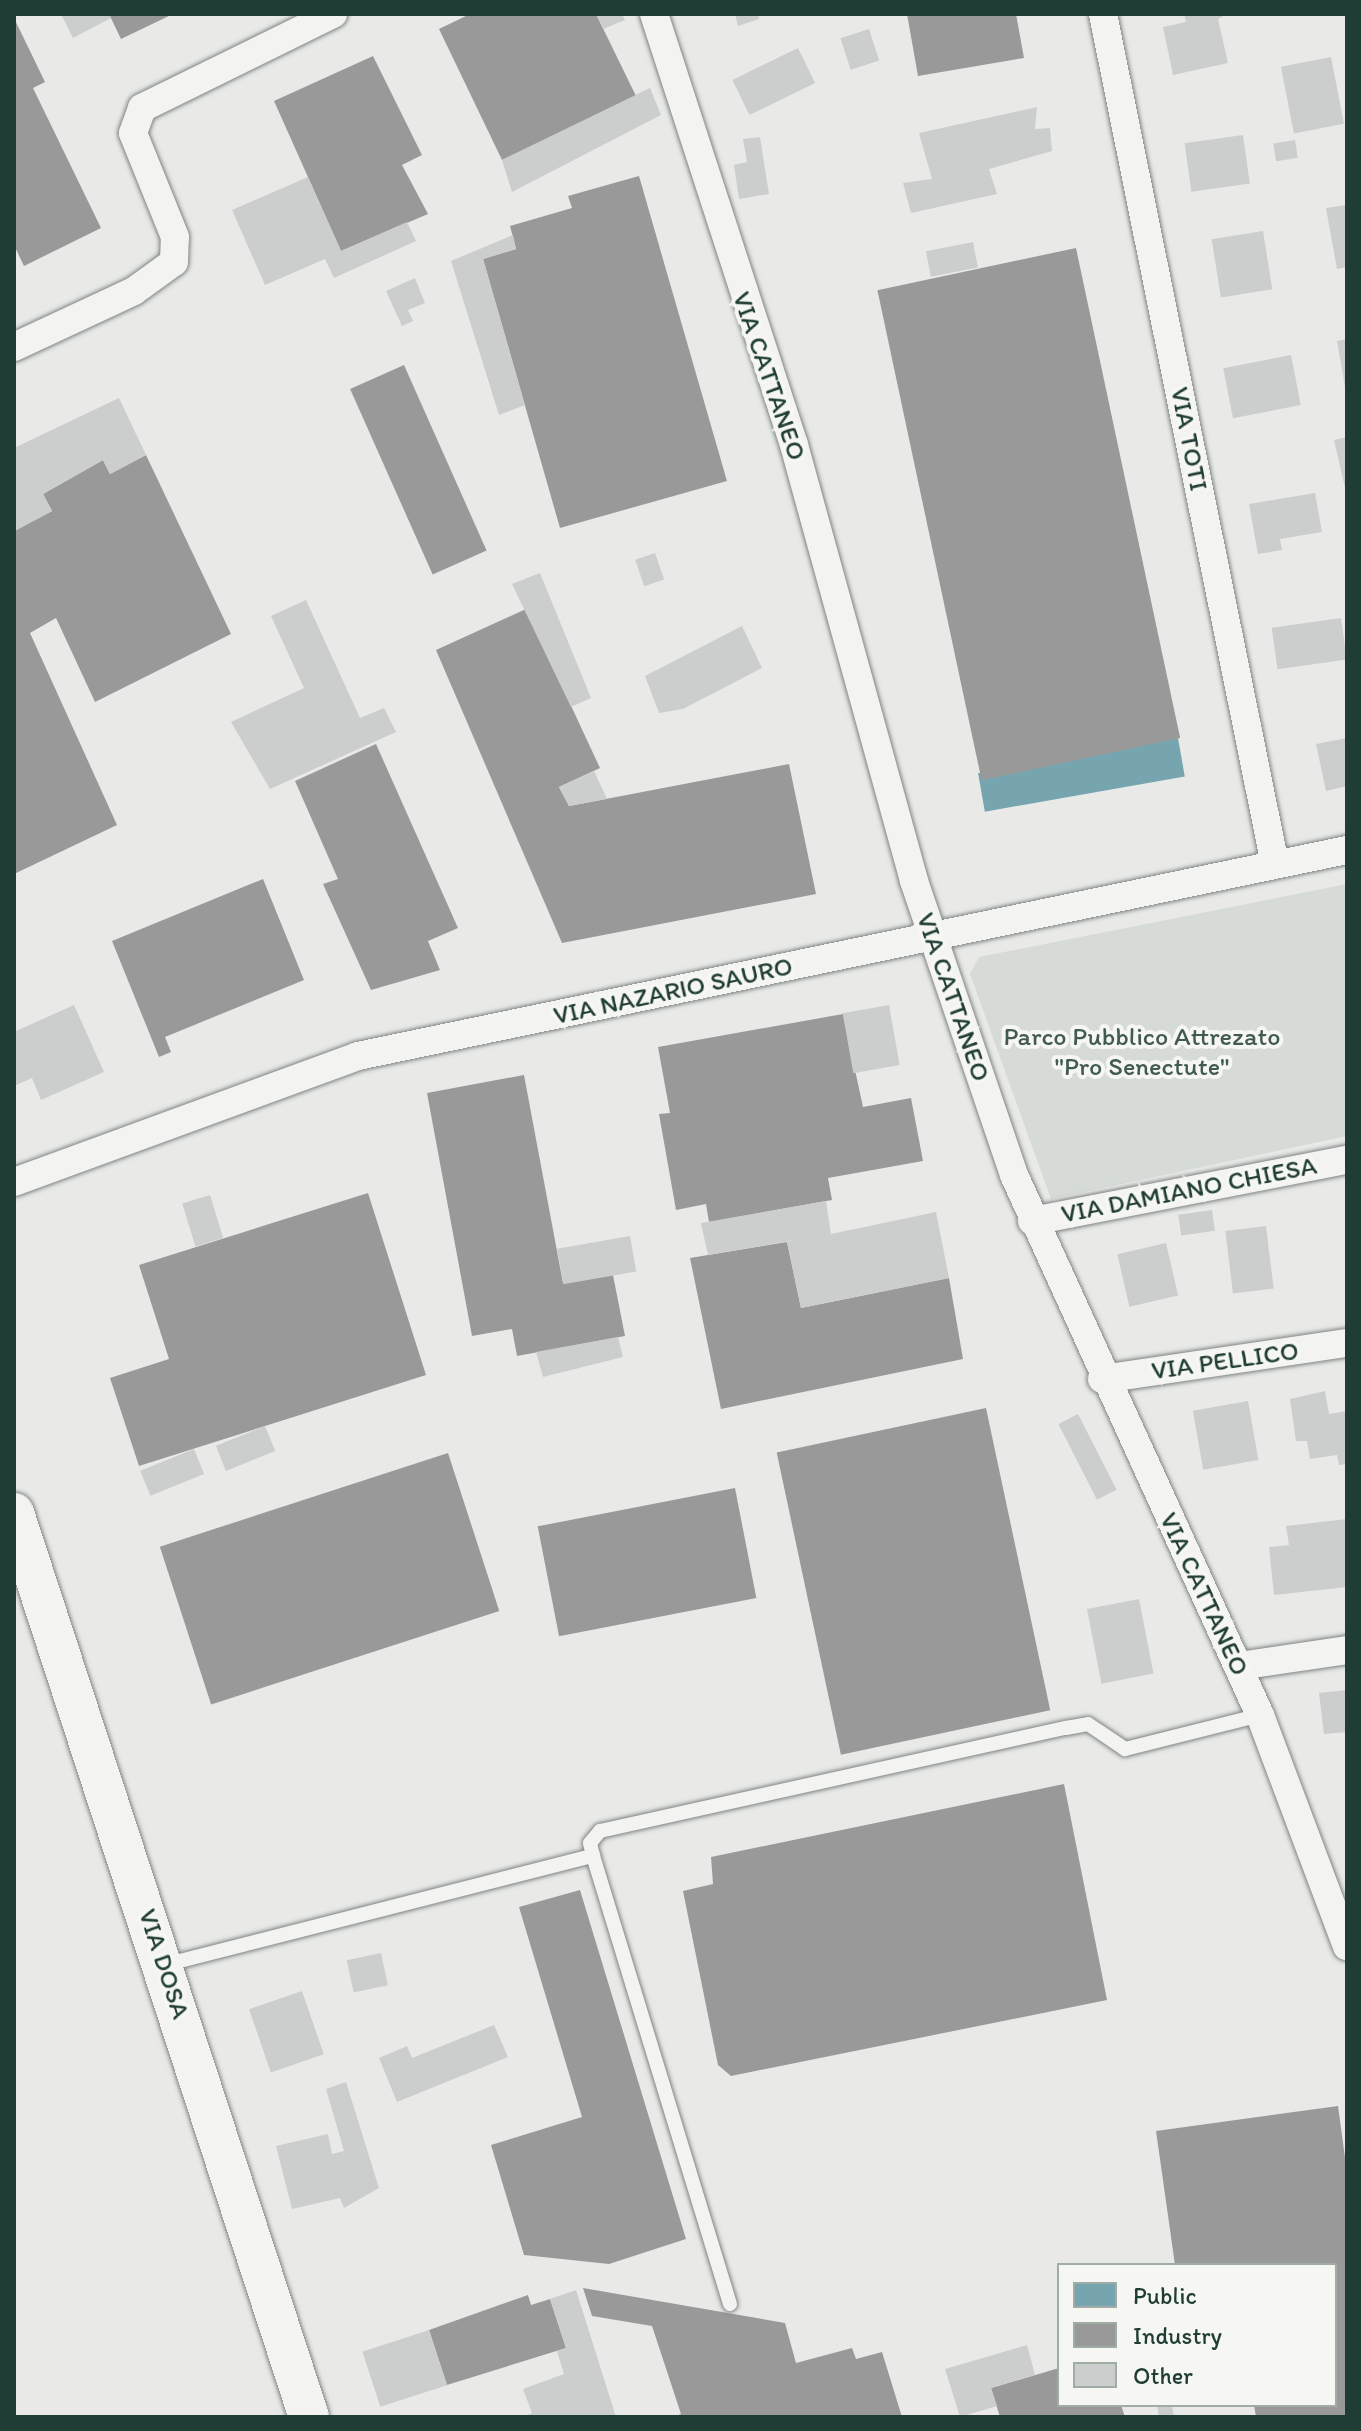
<!DOCTYPE html>
<html>
<head>
<meta charset="utf-8">
<style>
	body { margin:0 }
	#map { position:relative; width:1361px; height:2431px; overflow:hidden; background:#e9eae8; font-family:Itim,sans-serif }
	div>[style] { position:absolute }
	.green>* { inset:0; background:#d6dbd7 }
	.public>* { inset:0; background:#76a5af; transform-origin:0 0 }
	.industry>* { inset:0; background:#999; transform-origin:0 0 }
	.building>* { inset:0; background:#cbcecc; transform-origin:0 0 }
	.roads { filter:drop-shadow(0 0 2px #7f8583) drop-shadow(0 0 2px #7f8583) }
	.lane>* { height:14px; margin:-7px; padding:0 7px; transform-origin:7px; border-radius:7px; background:#f3f3f1 }
	.street>* { height:28px; margin:-14px; padding:0 14px; transform-origin:14px; border-radius:14px; background:#f3f3f1 }
	.secondary>* { height:40px; margin:-20px; padding:0 20px; transform-origin:20px; border-radius:20px; background:#f3f3f1 }
	span { translate:-50% -50%; white-space:nowrap; text-align:center; line-height:1.15; -webkit-text-stroke:8px #f6f6f2; paint-order:stroke }
	.street-label { font-size:26px; color:#1f3d34 }
	.park-label { font-size:26px; color:#415a52 }
	.frame { position:absolute; inset:0; border:16px solid #1f3d34; pointer-events:none }
	.legend { position:absolute; left:1057px; top:2263px; width:280px; height:144px; box-sizing:border-box; background:#f6f6f2; border:2px solid #a0aca6; margin:0; padding:10px 14px; list-style:none; font-size:24px; color:#1f3d34 }
	.legend li { display:flex; align-items:center; gap:16px; height:40px }
	.legend b { width:40px; border:2px solid #a0aca6 }
</style>
</head>
<body>
<div id="map">
	<div class="green">
		<i style="clip-path:polygon(1347px 884px,1347px 1136px,1051px 1199px,970px 974px,979px 957px)"></i>
	</div>
	<div class="public">
		<i style="left:1178px;top:738px;width:39px;height:203px;rotate:80deg"></i>
	</div>
	<div class="industry">
		<i style="clip-path:polygon(109px 14px,173px 14px,121px 39px)"></i>
		<i style="clip-path:polygon(470px 14px,596px 14px,636px 96px,502px 160px,439px 29px)"></i>
		<i style="clip-path:polygon(907px 14px,1016px 14px,1024px 58px,918px 76px)"></i>
		<i style="clip-path:polygon(14px 18px,45px 82px,33px 88px,101px 228px,24px 266px,14px 245px)"></i>
		<i style="clip-path:polygon(373px 56px,422px 155px,402px 165px,428px 214px,341px 251px,274px 101px)"></i>
		<i style="clip-path:polygon(639px 176px,727px 481px,560px 528px,483px 259px,516px 249px,510px 226px,572px 208px,568px 196px)"></i>
		<i style="left:1076px;top:248px;width:501px;height:203px;rotate:78deg"></i>
		<i style="left:404px;top:365px;width:203px;height:59px;rotate:66deg"></i>
		<i style="clip-path:polygon(146px 455px,231px 634px,95px 702px,56px 618px,30px 633px,117px 825px,14px 874px,14px 531px,52px 511px,43px 494px,103px 460px,110px 474px)"></i>
		<i style="clip-path:polygon(526px 609px,600px 768px,559px 787px,569px 806px,789px 764px,816px 894px,562px 943px,436px 650px)"></i>
		<i style="clip-path:polygon(376px 744px,458px 928px,428px 941px,440px 970px,371px 990px,323px 884px,338px 879px,295px 781px)"></i>
		<i style="clip-path:polygon(263px 879px,304px 980px,165px 1037px,171px 1052px,159px 1057px,112px 941px)"></i>
		<i style="clip-path:polygon(843px 1014px,863px 1107px,911px 1098px,923px 1161px,828px 1178px,832px 1200px,709px 1222px,706px 1204px,676px 1210px,659px 1114px,670px 1113px,658px 1047px)"></i>
		<i style="clip-path:polygon(524px 1075px,563px 1283px,613px 1275px,625px 1336px,517px 1356px,512px 1329px,472px 1336px,427px 1093px)"></i>
		<i style="clip-path:polygon(368px 1193px,426px 1375px,139px 1466px,110px 1378px,169px 1359px,139px 1265px)"></i>
		<i style="clip-path:polygon(787px 1242px,801px 1308px,949px 1278px,963px 1359px,721px 1409px,690px 1258px)"></i>
		<i style="left:986px;top:1408px;width:309px;height:214px;rotate:78deg"></i>
		<i style="left:448px;top:1453px;width:166px;height:303px;rotate:72deg"></i>
		<i style="left:735px;top:1488px;width:112px;height:201px;rotate:79deg"></i>
		<i style="clip-path:polygon(1064px 1784px,1107px 2000px,731px 2076px,718px 2065px,683px 1891px,713px 1884px,711px 1857px)"></i>
		<i style="clip-path:polygon(580px 1890px,686px 2239px,609px 2264px,524px 2255px,491px 2145px,582px 2117px,519px 1907px)"></i>
		<i style="clip-path:polygon(1338px 2106px,1347px 2172px,1347px 2417px,1256px 2417px,1254px 2405px,1335px 2405px,1335px 2265px,1175px 2265px,1156px 2131px)"></i>
		<i style="clip-path:polygon(583px 2288px,785px 2323px,796px 2363px,852px 2348px,856px 2359px,882px 2352px,902px 2417px,673px 2417px,681px 2414px,652px 2326px,592px 2316px)"></i>
		<i style="clip-path:polygon(528px 2295px,531px 2305px,550px 2299px,566px 2348px,447px 2385px,429px 2330px)"></i>
		<i style="clip-path:polygon(1059px 2368px,1059px 2405px,1121px 2405px,1125px 2417px,1000px 2417px,991px 2388px)"></i>
	</div>
	<div class="building">
		<i style="clip-path:polygon(61px 14px,109px 14px,111px 18px,73px 38px)"></i>
		<i style="clip-path:polygon(596px 14px,622px 14px,625px 20px,603px 29px)"></i>
		<i style="clip-path:polygon(735px 14px,758px 14px,759px 19px,738px 26px)"></i>
		<i style="clip-path:polygon(1184px 14px,1227px 14px,1218px 19px,1228px 63px,1173px 75px,1163px 27px,1186px 22px)"></i>
		<i style="left:869px;top:29px;width:33px;height:30px;rotate:72deg"></i>
		<i style="left:798px;top:48px;width:39px;height:73px;rotate:64deg"></i>
		<i style="left:1331px;top:57px;width:68px;height:51px;rotate:79deg"></i>
		<i style="clip-path:polygon(650px 88px,661px 115px,512px 192px,502px 160px)"></i>
		<i style="clip-path:polygon(1037px 107px,1035px 129px,1050px 128px,1052px 151px,989px 169px,997px 194px,911px 213px,903px 183px,932px 179px,919px 133px)"></i>
		<i style="left:1243px;top:135px;width:49px;height:59px;rotate:82deg"></i>
		<i style="clip-path:polygon(760px 137px,769px 194px,739px 199px,734px 165px,747px 162px,743px 139px)"></i>
		<i style="left:1295px;top:140px;width:18px;height:22px;rotate:81deg"></i>
		<i style="clip-path:polygon(308px 177px,341px 251px,407px 222px,416px 241px,334px 278px,325px 259px,265px 285px,232px 210px)"></i>
		<i style="clip-path:polygon(1347px 205px,1347px 267px,1337px 269px,1326px 208px)"></i>
		<i style="left:1263px;top:231px;width:59px;height:52px;rotate:81deg"></i>
		<i style="clip-path:polygon(513px 235px,516px 249px,483px 259px,525px 405px,499px 415px,451px 261px)"></i>
		<i style="left:973px;top:242px;width:26px;height:48px;rotate:79deg"></i>
		<i style="clip-path:polygon(415px 278px,425px 303px,408px 310px,413px 321px,402px 326px,386px 291px)"></i>
		<i style="clip-path:polygon(1347px 339px,1347px 387px,1345px 387px,1337px 341px)"></i>
		<i style="left:1291px;top:355px;width:51px;height:69px;rotate:79deg"></i>
		<i style="clip-path:polygon(119px 398px,146px 455px,110px 474px,103px 460px,43px 494px,52px 511px,15px 531px,14px 448px)"></i>
		<i style="clip-path:polygon(1347px 437px,1347px 492px,1346px 492px,1334px 440px)"></i>
		<i style="clip-path:polygon(1315px 493px,1322px 532px,1280px 539px,1282px 550px,1258px 554px,1249px 504px)"></i>
		<i style="left:655px;top:553px;width:28px;height:21px;rotate:71deg"></i>
		<i style="clip-path:polygon(540px 573px,591px 698px,571px 707px,512px 584px)"></i>
		<i style="clip-path:polygon(306px 600px,360px 718px,384px 708px,396px 732px,270px 789px,231px 722px,304px 688px,271px 616px)"></i>
		<i style="left:1341px;top:618px;width:42px;height:70px;rotate:82deg"></i>
		<i style="clip-path:polygon(742px 626px,762px 668px,683px 709px,659px 713px,645px 676px)"></i>
		<i style="clip-path:polygon(1347px 738px,1347px 786px,1326px 791px,1316px 744px)"></i>
		<i style="clip-path:polygon(594px 771px,607px 799px,569px 806px,559px 787px)"></i>
		<i style="clip-path:polygon(74px 1005px,104px 1072px,41px 1100px,32px 1078px,14px 1086px,14px 1032px)"></i>
		<i style="left:889px;top:1005px;width:61px;height:47px;rotate:80deg"></i>
		<i style="left:210px;top:1195px;width:45px;height:29px;rotate:73deg"></i>
		<i style="clip-path:polygon(826px 1201px,831px 1234px,936px 1212px,949px 1278px,801px 1308px,787px 1242px,796px 1240px,708px 1255px,701px 1223px)"></i>
		<i style="left:1212px;top:1210px;width:21px;height:34px;rotate:82deg"></i>
		<i style="left:1266px;top:1226px;width:63px;height:41px;rotate:83deg"></i>
		<i style="left:630px;top:1236px;width:36px;height:74px;rotate:80deg"></i>
		<i style="left:1166px;top:1243px;width:54px;height:50px;rotate:77deg"></i>
		<i style="clip-path:polygon(618px 1337px,623px 1357px,543px 1377px,536px 1352px)"></i>
		<i style="clip-path:polygon(1325px 1391px,1329px 1414px,1347px 1411px,1347px 1464px,1339px 1465px,1337px 1455px,1310px 1459px,1307px 1441px,1296px 1441px,1290px 1399px)"></i>
		<i style="left:1248px;top:1401px;width:60px;height:56px;rotate:80deg"></i>
		<i style="left:1078px;top:1414px;width:85px;height:22px;rotate:63deg"></i>
		<i style="left:265px;top:1426px;width:27px;height:53px;rotate:68deg"></i>
		<i style="left:194px;top:1449px;width:27px;height:58px;rotate:68deg"></i>
		<i style="clip-path:polygon(1347px 1519px,1347px 1587px,1274px 1595px,1269px 1547px,1289px 1545px,1286px 1526px)"></i>
		<i style="left:1139px;top:1599px;width:76px;height:53px;rotate:79deg"></i>
		<i style="clip-path:polygon(1347px 1690px,1347px 1732px,1324px 1734px,1319px 1693px)"></i>
		<i style="left:381px;top:1953px;width:33px;height:35px;rotate:78deg"></i>
		<i style="left:302px;top:1991px;width:67px;height:56px;rotate:71deg"></i>
		<i style="clip-path:polygon(494px 2025px,508px 2057px,397px 2102px,379px 2058px,407px 2046px,412px 2058px)"></i>
		<i style="clip-path:polygon(346px 2082px,379px 2188px,344px 2208px,340px 2198px,292px 2209px,276px 2146px,328px 2134px,332px 2154px,344px 2151px,326px 2089px)"></i>
		<i style="clip-path:polygon(576px 2290px,616px 2417px,522px 2417px,532px 2413px,523px 2389px,564px 2374px,557px 2351px,566px 2348px,550px 2299px)"></i>
		<i style="left:429px;top:2330px;width:58px;height:70px;rotate:72deg"></i>
		<i style="clip-path:polygon(1027px 2345px,1035px 2375px,991px 2388px,997px 2406px,960px 2417px,945px 2369px)"></i>
		<i style="clip-path:polygon(1157px 2405px,1172px 2405px,1174px 2417px,1159px 2417px)"></i>
	</div>
	<div class="roads">
		<div class="lane">
			<i style="left:164px;top:1965px;width:443px;rotate:-14.3deg"></i>
			<i style="left:730px;top:2304px;width:468px;rotate:-107deg"></i>
			<i style="left:593px;top:1856px;width:13px;rotate:-103deg"></i>
			<i style="left:590px;top:1843px;width:16px;rotate:-50deg"></i>
			<i style="left:600px;top:1831px;width:477px;rotate:-12.5deg"></i>
			<i style="left:1066px;top:1728px;width:22px;rotate:-10deg"></i>
			<i style="left:1088px;top:1724px;width:45px;rotate:34deg"></i>
			<i style="left:1125px;top:1749px;width:139px;rotate:-14.1deg"></i>
		</div>
		<div class="street">
			<i style="left:654px;top:14px;width:453px;rotate:72deg"></i>
			<i style="left:794px;top:445px;width:452px;rotate:74.6deg"></i>
			<i style="left:914px;top:881px;width:311px;rotate:71.2deg"></i>
			<i style="left:1014px;top:1175px;width:593px;rotate:65.51deg"></i>
			<i style="left:1260px;top:1715px;width:247px;rotate:69.4deg"></i>
			<i style="left:1103px;top:14px;width:868px;rotate:78.57deg"></i>
			<i style="left:14px;top:347px;width:132px;rotate:-25deg"></i>
			<i style="left:134px;top:291px;width:49px;rotate:-35.9deg"></i>
			<i style="left:174px;top:262px;width:25px;rotate:-88deg"></i>
			<i style="left:175px;top:237px;width:112px;rotate:-112deg"></i>
			<i style="left:133px;top:133px;width:27px;rotate:-70deg"></i>
			<i style="left:142px;top:108px;width:213px;rotate:-26.2deg"></i>
			<i style="left:14px;top:1182px;width:366px;rotate:-20.1deg"></i>
			<i style="left:358px;top:1056px;width:1010px;rotate:-11.77deg"></i>
			<i style="left:1032px;top:1221px;width:321px;rotate:-11deg"></i>
			<i style="left:1102px;top:1379px;width:248px;rotate:-8.4deg"></i>
			<i style="left:1239px;top:1666px;width:109px;rotate:-8.4deg"></i>
		</div>
		<div class="secondary">
			<i style="left:14px;top:1513px;width:951px;rotate:71.93deg"></i>
		</div>
	</div>
	<div class="street-label">
		<span style="left:769px;top:376px;rotate:71deg">VIA CATTANEO</span>
		<span style="left:1189px;top:439px;rotate:79deg">VIA TOTI</span>
		<span style="left:673px;top:991px;rotate:-12deg">VIA NAZARIO SAURO</span>
		<span style="left:953px;top:997px;rotate:71deg">VIA CATTANEO</span>
		<span style="left:1189px;top:1190px;rotate:-11deg">VIA DAMIANO CHIESA</span>
		<span style="left:1225px;top:1361px;rotate:-8deg">VIA PELLICO</span>
		<span style="left:1204px;top:1594px;rotate:65deg">VIA CATTANEO</span>
		<span style="left:164px;top:1964px;rotate:72deg">VIA DOSA</span>
	</div>
	<div class="park-label">
		<span style="left:1142px;top:1052px">Parco Pubblico Attrezato<br>"Pro Senectute"</span>
	</div>
	<div class="frame"></div>
	<ul class="legend">
	<li><b style="height:22px;background:#76a5af"></b>Public</li>
	<li><b style="height:22px;background:#999"></b>Industry</li>
	<li><b style="height:22px;background:#cbcecc"></b>Other</li>
	</ul>
</div>
</body>
</html>
